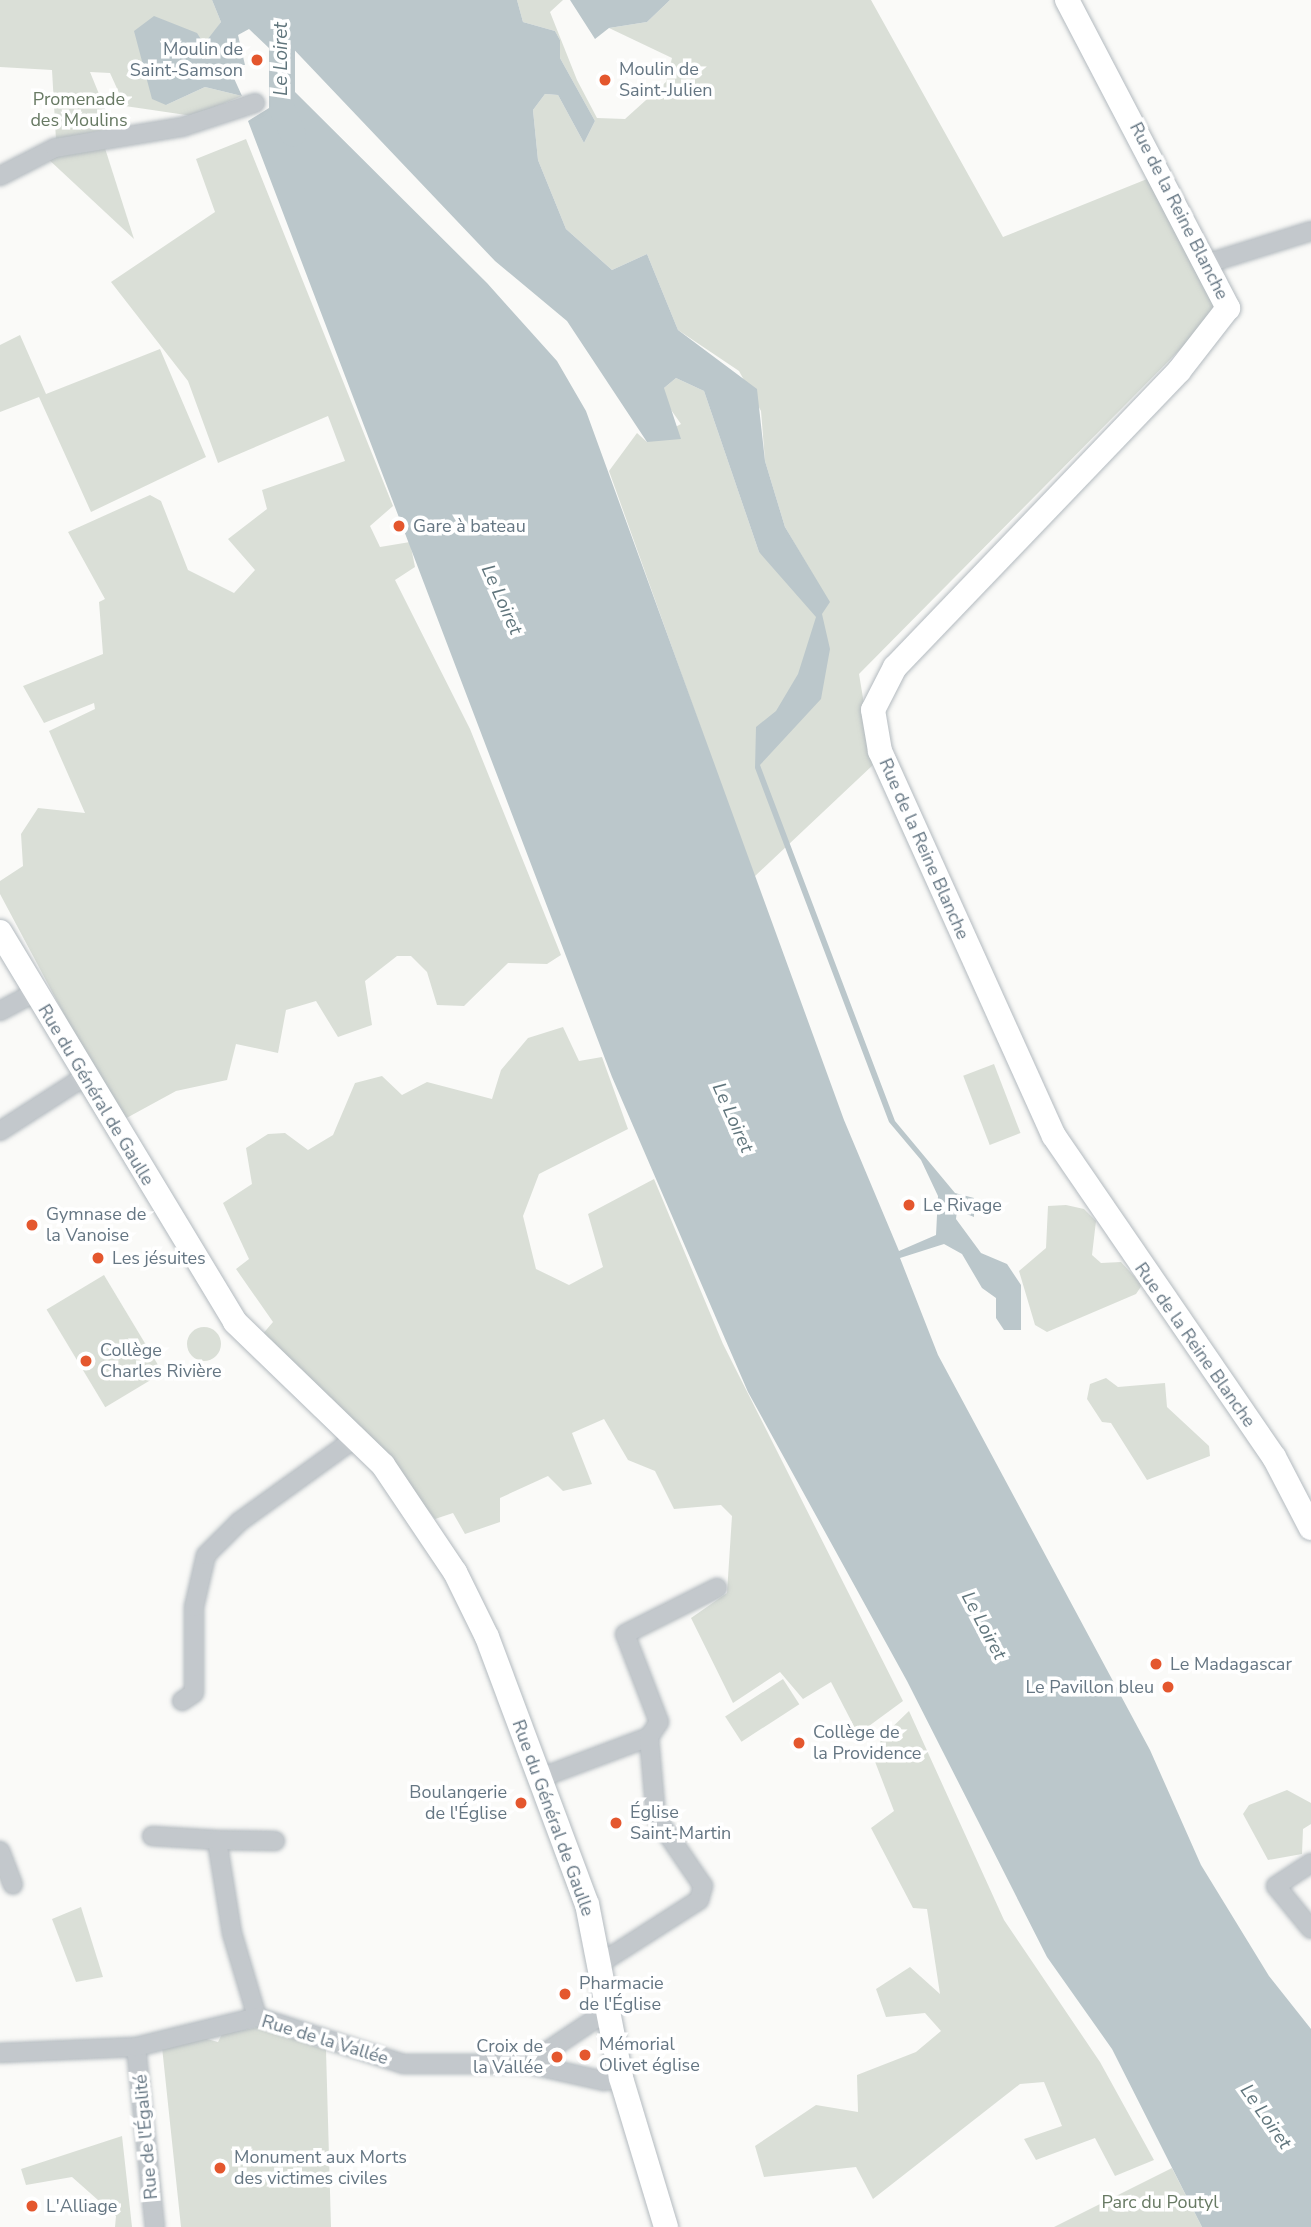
<!DOCTYPE html>
<html>
<head>
<meta charset="utf-8">
<style>
	body { margin:0 }
	#map { position:relative; width:1311px; height:2227px; overflow:hidden; background:#fafaf8; font-family:"Nunito Sans",sans-serif }
	div>[style] { position:absolute }
	.green>* { inset:0; background:#dadfd7; transform-origin:0 0 }
	.round { border-radius:50% }
	.water>* { inset:0; background:#bbc7cb }
	.river>* { height:26px; margin:-13px; padding:0 13px; transform-origin:13px; border-radius:13px; background:#bbc7cb }
	.roads { filter:drop-shadow(0 0 2px #b3babf) drop-shadow(0 0 2px #b3babf) }
	.street>* { height:18px; margin:-9px; padding:0 9px; transform-origin:9px; border-radius:9px; background:#c3c8cc }
	.secondary>* { height:24px; margin:-12px; padding:0 12px; transform-origin:12px; border-radius:12px; background:#fff }
	.dots>* { width:19px; height:19px; translate:-50% -50%; box-sizing:border-box; border:4px solid #fff; border-radius:50% }
	span { translate:-50% -50%; white-space:nowrap; text-align:center; line-height:1.15; -webkit-text-stroke:7px #fff; paint-order:stroke }
	.poi-label { font-size:18px; color:#657683 }
	.right { translate:-100% -50%; text-align:right }
	.left { translate:0 -50%; text-align:left }
	.park-label { font-size:18px; color:#687a64 }
	.street-label { font-size:18px; color:#657683 }
	.water-label { font-size:19px; color:#60757c; font-style:italic }
</style>
</head>
<body>
<div id="map">
	<div class="green">
		<i style="clip-path:polygon(0 0,212px 0,221px 22px,166px 105px,205px 87px,242px 96px,193px 116px,125px 106px,110px 73px,90px 72px,113px 128px,56px 140px,52px 70px,0 67px)"></i>
		<i style="clip-path:polygon(517px 0,563px 0,550px 12px,577px 80px,597px 118px,625px 119px,666px 82px,672px 58px,609px 28px,647px 22px,670px 0,871px 0,1003px 237px,1152px 177px,1223px 306px,859px 674px,874px 764px,754px 877px,609px 471px,637px 433px,647px 442px,681px 424px,664px 400px,664px 388px,676px 378px,704px 391px,759px 552px,829px 602px,785px 527px,765px 461px,761px 411px,739px 371px,678px 330px,647px 254px,612px 270px,566px 229px,538px 160px,533px 110px,545px 94px,558px 95px,584px 143px,595px 121px,560px 58px,560px 40px,555px 31px,523px 22px)"></i>
		<i style="clip-path:polygon(246px 139px,393px 506px,370px 526px,380px 547px,410px 542px,415px 567px,395px 580px,470px 729px,561px 955px,547px 964px,508px 963px,464px 1006px,437px 1005px,427px 972px,411px 956px,397px 956px,365px 981px,372px 1025px,338px 1037px,316px 1001px,286px 1010px,278px 1053px,236px 1044px,227px 1080px,176px 1091px,121px 1121px,0 894px,0 881px,23px 866px,21px 834px,38px 808px,85px 813px,49px 731px,95px 709px,94px 703px,44px 723px,23px 686px,103px 654px,99px 602px,105px 599px,68px 532px,150px 495px,161px 501px,188px 570px,234px 593px,255px 570px,228px 539px,267px 509px,262px 490px,345px 461px,328px 416px,218px 463px,188px 381px,111px 282px,215px 212px,196px 159px)"></i>
		<i style="clip-path:polygon(103px 142px,134px 239px,46px 157px)"></i>
		<i style="clip-path:polygon(20px 335px,46px 394px,160px 349px,206px 457px,91px 512px,39px 397px,0 412px,0 345px)"></i>
		<i style="clip-path:polygon(563px 1027px,579px 1061px,602px 1057px,628px 1129px,539px 1174px,523px 1216px,536px 1269px,569px 1285px,603px 1267px,588px 1214px,654px 1179px,723px 1344px,903px 1701px,858px 1734px,831px 1682px,803px 1699px,780px 1672px,733px 1703px,691px 1618px,727px 1593px,732px 1516px,721px 1505px,674px 1509px,655px 1471px,628px 1460px,604px 1419px,572px 1433px,592px 1484px,563px 1491px,548px 1476px,500px 1498px,500px 1522px,465px 1534px,453px 1513px,435px 1519px,383px 1453px,261px 1336px,273px 1322px,236px 1269px,249px 1259px,223px 1203px,252px 1184px,246px 1148px,268px 1134px,285px 1133px,308px 1150px,333px 1135px,355px 1083px,382px 1076px,402px 1095px,427px 1082px,492px 1099px,501px 1070px,528px 1038px)"></i>
		<i style="left:994px;top:1064px;width:74px;height:33px;rotate:69deg"></i>
		<i style="clip-path:polygon(1066px 1205px,1084px 1209px,1096px 1221px,1092px 1255px,1101px 1263px,1121px 1262px,1142px 1285px,1136px 1294px,1047px 1332px,1035px 1325px,1019px 1271px,1046px 1248px,1048px 1206px)"></i>
		<i style="left:104px;top:1275px;width:114px;height:67px;rotate:59deg"></i>
		<i class="round" style="left:187px;top:1327px;width:34px;height:34px"></i>
		<i style="clip-path:polygon(1106px 1378px,1118px 1387px,1165px 1383px,1167px 1407px,1209px 1446px,1210px 1456px,1147px 1480px,1111px 1423px,1102px 1422px,1087px 1399px,1090px 1384px)"></i>
		<i style="left:783px;top:1679px;width:30px;height:69px;rotate:57deg"></i>
		<i style="clip-path:polygon(909px 1711px,1004px 1920px,1100px 2062px,1154px 2160px,1115px 2176px,1095px 2138px,1036px 2160px,1024px 2139px,1062px 2126px,1044px 2082px,1020px 2084px,873px 2199px,856px 2167px,764px 2177px,755px 2146px,816px 2105px,858px 2112px,857px 2075px,916px 2052px,941px 2031px,925px 2013px,886px 2017px,876px 1989px,910px 1967px,940px 1994px,927px 1909px,913px 1908px,871px 1828px,894px 1811px,874px 1759px,882px 1737px)"></i>
		<i style="clip-path:polygon(1287px 1790px,1311px 1803px,1311px 1824px,1303px 1829px,1302px 1854px,1268px 1860px,1243px 1814px,1249px 1805px)"></i>
		<i style="clip-path:polygon(81px 1907px,103px 1977px,76px 1982px,52px 1919px)"></i>
		<i style="clip-path:polygon(258px 2027px,326px 2050px,331px 2227px,181px 2227px,162px 2047px,203px 2038px,218px 2042px,222px 2034px)"></i>
		<i style="clip-path:polygon(122px 2136px,132px 2227px,115px 2227px,116px 2216px,72px 2177px,26px 2185px,21px 2169px)"></i>
		<i style="clip-path:polygon(1172px 2168px,1202px 2227px,1054px 2227px)"></i>
	</div>
	<div class="water">
		<i style="clip-path:polygon(212px 0,517px 0,523px 22px,555px 31px,560px 40px,560px 58px,595px 121px,584px 143px,558px 95px,545px 94px,533px 110px,538px 160px,566px 229px,612px 270px,647px 254px,678px 330px,757px 389px,765px 461px,785px 527px,830px 602px,822px 614px,830px 649px,821px 699px,760px 765px,895px 1121px,955px 1193px,974px 1198px,974px 1217px,957px 1210px,956px 1219px,981px 1253px,1007px 1264px,1021px 1285px,1021px 1330px,1004px 1330px,996px 1318px,996px 1298px,982px 1288px,962px 1254px,944px 1244px,900px 1258px,938px 1355px,1150px 1750px,1201px 1865px,1269px 1976px,1311px 2029px,1311px 2227px,1202px 2227px,1112px 2049px,1047px 1957px,907px 1681px,748px 1392px,612px 1077px,248px 121px,295px 92px,487px 283px,557px 361px,586px 411px,844px 1120px,899px 1251px,936px 1235px,938px 1196px,921px 1160px,889px 1122px,755px 768px,756px 727px,776px 711px,798px 674px,816px 617px,759px 552px,704px 391px,676px 378px,664px 388px,681px 439px,647px 442px,567px 321px,495px 261px,283px 38px,270px 49px,249px 29px,238px 35px,245px 65px,228px 65px,242px 96px,205px 87px,166px 105px,152px 99px,134px 31px,154px 16px,197px 33px,204px 44px,221px 22px)"></i>
		<i style="clip-path:polygon(570px 0,670px 0,647px 22px,609px 28px,595px 39px)"></i>
	</div>
	<div class="river">
		<i style="left:282px;top:0;width:109px;rotate:90deg"></i>
		<i style="left:282px;top:109px;width:27px;rotate:66deg"></i>
	</div>
	<div class="roads">
		<div class="street">
			<i style="left:0;top:176px;width:62px;rotate:-27deg"></i>
			<i style="left:55px;top:148px;width:129px;rotate:-9.4deg"></i>
			<i style="left:182px;top:127px;width:77px;rotate:-18.2deg"></i>
			<i style="left:1209px;top:263px;width:107px;rotate:-17.4deg"></i>
			<i style="left:0;top:1011px;width:40px;rotate:-28deg"></i>
			<i style="left:0;top:1131px;width:100px;rotate:-32.7deg"></i>
			<i style="left:182px;top:1701px;width:14px;rotate:-34deg"></i>
			<i style="left:194px;top:1693px;width:86px;rotate:-90deg"></i>
			<i style="left:194px;top:1607px;width:53px;rotate:-77deg"></i>
			<i style="left:206px;top:1555px;width:47px;rotate:-45deg"></i>
			<i style="left:239px;top:1522px;width:145px;rotate:-35.8deg"></i>
			<i style="left:540px;top:1778px;width:116px;rotate:-20.6deg"></i>
			<i style="left:152px;top:1836px;width:65px;rotate:3.5deg"></i>
			<i style="left:0;top:1851px;width:36px;rotate:69deg"></i>
			<i style="left:1311px;top:1863px;width:42px;rotate:146.7deg"></i>
			<i style="left:1276px;top:1886px;width:55px;rotate:50.9deg"></i>
			<i style="left:599px;top:1964px;width:119px;rotate:-32.6deg"></i>
			<i style="left:699px;top:1900px;width:15px;rotate:-74deg"></i>
			<i style="left:703px;top:1886px;width:83px;rotate:-124.3deg"></i>
			<i style="left:656px;top:1817px;width:80px;rotate:-95deg"></i>
			<i style="left:649px;top:1737px;width:18px;rotate:-56deg"></i>
			<i style="left:659px;top:1722px;width:94px;rotate:-111.1deg"></i>
			<i style="left:625px;top:1634px;width:103px;rotate:-26.6deg"></i>
			<i style="left:257px;top:2017px;width:88px;rotate:-106.6deg"></i>
			<i style="left:232px;top:1933px;width:94px;rotate:-99.2deg"></i>
			<i style="left:217px;top:1840px;width:58px;rotate:1deg"></i>
			<i style="left:136px;top:2047px;width:181px;rotate:84deg"></i>
			<i style="left:0;top:2053px;width:136px;rotate:-2.5deg"></i>
			<i style="left:136px;top:2047px;width:125px;rotate:-13.9deg"></i>
			<i style="left:257px;top:2017px;width:153px;rotate:17.8deg"></i>
			<i style="left:403px;top:2064px;width:125px"></i>
			<i style="left:528px;top:2064px;width:78px;rotate:12.6deg"></i>
			<i style="left:604px;top:2081px;width:17px;rotate:-10deg"></i>
			<i style="left:528px;top:2064px;width:94px;rotate:-33.7deg"></i>
		</div>
		<div class="secondary">
			<i style="left:1067px;top:0;width:348px;rotate:62.4deg"></i>
			<i style="left:1228px;top:308px;width:80px;rotate:127.9deg"></i>
			<i style="left:1179px;top:371px;width:410px;rotate:133.8deg"></i>
			<i style="left:895px;top:667px;width:48px;rotate:117.1deg"></i>
			<i style="left:873px;top:710px;width:42px;rotate:80.3deg"></i>
			<i style="left:880px;top:751px;width:422px;rotate:65.7deg"></i>
			<i style="left:1054px;top:1136px;width:389px;rotate:55.6deg"></i>
			<i style="left:1274px;top:1457px;width:80px;rotate:62.5deg"></i>
			<i style="left:0;top:932px;width:455px;rotate:58.9deg"></i>
			<i style="left:235px;top:1322px;width:206px;rotate:44deg"></i>
			<i style="left:383px;top:1465px;width:129px;rotate:56.1deg"></i>
			<i style="left:455px;top:1572px;width:72px;rotate:63.8deg"></i>
			<i style="left:487px;top:1637px;width:285px;rotate:69.5deg"></i>
			<i style="left:587px;top:1904px;width:177px;rotate:78.9deg"></i>
			<i style="left:621px;top:2078px;width:156px;rotate:73.2deg"></i>
		</div>
	</div>
	<div class="dots">
		<i style="left:257px;top:60px;background:#e4572e"></i>
		<i style="left:605px;top:80px;background:#e4572e"></i>
		<i style="left:399px;top:526px;background:#e4572e"></i>
		<i style="left:909px;top:1205px;background:#e4572e"></i>
		<i style="left:32px;top:1225px;background:#e4572e"></i>
		<i style="left:98px;top:1258px;background:#e4572e"></i>
		<i style="left:86px;top:1361px;background:#e4572e"></i>
		<i style="left:1156px;top:1664px;background:#e4572e"></i>
		<i style="left:1168px;top:1687px;background:#e4572e"></i>
		<i style="left:799px;top:1743px;background:#e4572e"></i>
		<i style="left:521px;top:1803px;background:#e4572e"></i>
		<i style="left:616px;top:1823px;background:#e4572e"></i>
		<i style="left:565px;top:1994px;background:#e4572e"></i>
		<i style="left:585px;top:2055px;background:#e4572e"></i>
		<i style="left:557px;top:2057px;background:#e4572e"></i>
		<i style="left:220px;top:2168px;background:#e4572e"></i>
		<i style="left:32px;top:2206px;background:#e4572e"></i>
	</div>
	<div class="poi-label">
		<span class="right" style="left:243px;top:60px">Moulin de<br>Saint-Samson</span>
		<span class="left" style="left:619px;top:80px">Moulin de<br>Saint-Julien</span>
		<span class="left" style="left:413px;top:526px">Gare à bateau</span>
		<span class="left" style="left:923px;top:1205px">Le Rivage</span>
		<span class="left" style="left:46px;top:1225px">Gymnase de<br>la Vanoise</span>
		<span class="left" style="left:112px;top:1258px">Les jésuites</span>
		<span class="left" style="left:100px;top:1361px">Collège<br>Charles Rivière</span>
		<span class="left" style="left:1170px;top:1664px">Le Madagascar</span>
		<span class="right" style="left:1154px;top:1687px">Le Pavillon bleu</span>
		<span class="left" style="left:813px;top:1743px">Collège de<br>la Providence</span>
		<span class="right" style="left:507px;top:1803px">Boulangerie<br>de l'Église</span>
		<span class="left" style="left:630px;top:1823px">Église<br>Saint-Martin</span>
		<span class="left" style="left:579px;top:1994px">Pharmacie<br>de l'Église</span>
		<span class="left" style="left:599px;top:2055px">Mémorial<br>Olivet église</span>
		<span class="right" style="left:543px;top:2057px">Croix de<br>la Vallée</span>
		<span class="left" style="left:234px;top:2168px">Monument aux Morts<br>des victimes civiles</span>
		<span class="left" style="left:46px;top:2206px">L'Alliage</span>
	</div>
	<div class="park-label">
		<span style="left:79px;top:110px">Promenade<br>des Moulins</span>
		<span style="left:1160px;top:2202px">Parc du Poutyl</span>
	</div>
	<div class="street-label">
		<span style="left:1179px;top:211px;rotate:63deg">Rue de la Reine Blanche</span>
		<span style="left:924px;top:849px;rotate:66deg">Rue de la Reine Blanche</span>
		<span style="left:96px;top:1095px;rotate:59deg">Rue du Général de Gaulle</span>
		<span style="left:1195px;top:1345px;rotate:55deg">Rue de la Reine Blanche</span>
		<span style="left:553px;top:1818px;rotate:70deg">Rue du Général de Gaulle</span>
		<span style="left:325px;top:2040px;rotate:17deg">Rue de la Vallée</span>
		<span style="left:146px;top:2137px;rotate:-95deg">Rue de l'Égalité</span>
	</div>
	<div class="water-label">
		<span style="left:282px;top:59px;rotate:-90deg">Le Loiret</span>
		<span style="left:501px;top:600px;rotate:66deg">Le Loiret</span>
		<span style="left:732px;top:1118px;rotate:66deg">Le Loiret</span>
		<span style="left:983px;top:1626px;rotate:62deg">Le Loiret</span>
		<span style="left:1265px;top:2117px;rotate:55deg">Le Loiret</span>
	</div>
</div>
</body>
</html>
